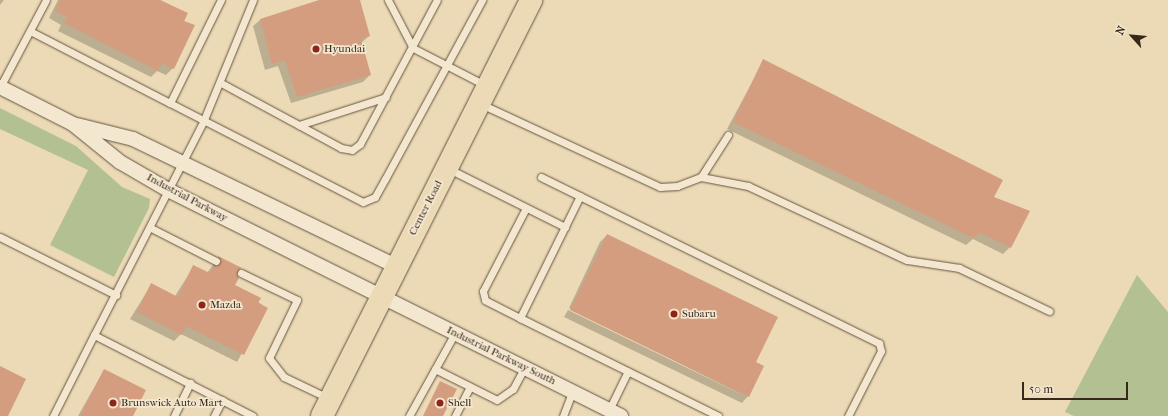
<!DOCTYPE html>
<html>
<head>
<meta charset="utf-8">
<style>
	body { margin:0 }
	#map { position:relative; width:1168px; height:416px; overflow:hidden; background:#ecdab6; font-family:"IM FELL French Canon",serif }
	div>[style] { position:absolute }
	.green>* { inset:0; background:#b3c091 }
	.shadow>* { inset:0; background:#0003 }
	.building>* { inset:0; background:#d49d80 }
	.roads { filter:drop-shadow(0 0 1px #645442) drop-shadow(0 0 1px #645442) }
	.lane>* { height:7px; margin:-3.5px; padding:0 3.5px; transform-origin:3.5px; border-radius:3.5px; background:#f3e7d0 }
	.street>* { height:14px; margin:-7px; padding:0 7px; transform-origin:7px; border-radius:7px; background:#f3e7d0 }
	.primary>* { height:22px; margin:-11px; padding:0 11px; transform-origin:11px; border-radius:11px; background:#ecdab6 }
	.dots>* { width:11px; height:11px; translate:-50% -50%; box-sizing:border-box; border:2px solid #f3e7d0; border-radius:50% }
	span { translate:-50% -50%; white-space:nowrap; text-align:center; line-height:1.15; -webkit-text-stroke:3.5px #f3e7d0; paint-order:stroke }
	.poi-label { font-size:11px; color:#37281c }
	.left { translate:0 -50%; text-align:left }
	.street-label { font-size:11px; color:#37281c }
	.north { position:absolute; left:1112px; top:16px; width:40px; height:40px; -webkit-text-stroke:3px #f3e7d0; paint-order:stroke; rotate:297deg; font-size:11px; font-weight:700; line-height:16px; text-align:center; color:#37281c }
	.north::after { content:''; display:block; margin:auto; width:14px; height:18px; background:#37281c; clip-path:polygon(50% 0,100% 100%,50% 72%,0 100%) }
	.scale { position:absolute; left:1022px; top:382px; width:106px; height:18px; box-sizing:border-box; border:2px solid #37281c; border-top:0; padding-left:5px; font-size:12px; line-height:14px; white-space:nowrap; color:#37281c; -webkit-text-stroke:3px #f3e7d0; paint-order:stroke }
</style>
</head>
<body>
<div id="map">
	<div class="green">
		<i style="clip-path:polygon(0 108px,76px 146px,122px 187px,150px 199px,149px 208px,114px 277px,50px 245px,88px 170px,0 129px)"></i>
		<i style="clip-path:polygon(1137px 275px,1168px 312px,1168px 416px,1074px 416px,1065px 412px)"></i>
	</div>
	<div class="shadow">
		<i style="clip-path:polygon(0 0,4px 0,0 5px)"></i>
		<i style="clip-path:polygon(58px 0,160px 0,186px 14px,173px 68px,166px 75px,157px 71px,151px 77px,58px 31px,61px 25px,49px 18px)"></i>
		<i style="clip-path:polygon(323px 0,359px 0,369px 36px,361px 43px,370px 75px,363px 82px,291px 103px,278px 66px,265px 70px,253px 26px,260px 20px)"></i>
		<i style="clip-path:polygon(764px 60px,992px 198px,1010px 247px,1003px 254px,973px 239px,966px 245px,727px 129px)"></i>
		<i style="clip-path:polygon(607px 235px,777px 318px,755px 363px,763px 367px,748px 396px,742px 403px,564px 317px,568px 310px,747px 397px,569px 308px,600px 242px)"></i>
		<i style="clip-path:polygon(218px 258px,240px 268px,234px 286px,267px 308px,237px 362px,181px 334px,174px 341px,130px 319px,151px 285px,175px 296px,194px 266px,207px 273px)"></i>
		<i style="clip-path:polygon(104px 370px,132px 416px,78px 416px)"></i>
	</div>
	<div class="building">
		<i style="clip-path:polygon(60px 0,160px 0,188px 13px,184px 21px,195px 25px,174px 69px,162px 63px,158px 71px,64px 23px,67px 17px,55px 11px)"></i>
		<i style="clip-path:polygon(319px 0,360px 0,370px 36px,361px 39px,371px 75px,297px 97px,285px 60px,272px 64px,260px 19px)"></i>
		<i style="clip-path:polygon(763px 59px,1003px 180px,994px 197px,1030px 211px,1011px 248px,980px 233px,973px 238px,733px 122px)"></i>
		<i style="clip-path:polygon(607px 234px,778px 317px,756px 362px,764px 366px,749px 397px,570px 310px)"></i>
		<i style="clip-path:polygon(218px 256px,242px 268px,236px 271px,239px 278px,235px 285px,261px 298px,258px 303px,268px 308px,244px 355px,186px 326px,182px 335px,137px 312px,151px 283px,178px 297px,193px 265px,210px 273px,214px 265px,220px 264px)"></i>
		<i style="clip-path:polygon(0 366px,26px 379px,8px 416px,0 416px)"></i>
		<i style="clip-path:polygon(104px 369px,146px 390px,133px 416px,80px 416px)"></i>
		<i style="clip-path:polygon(440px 381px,457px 389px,443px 416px,423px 416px)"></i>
	</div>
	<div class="roads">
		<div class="lane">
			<i style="left:388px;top:0;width:54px;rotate:62.5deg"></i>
			<i style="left:413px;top:48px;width:81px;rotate:27.2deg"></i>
			<i style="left:30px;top:31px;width:157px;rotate:27.2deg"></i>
			<i style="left:170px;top:103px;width:115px;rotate:-63.7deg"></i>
			<i style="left:221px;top:83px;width:136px;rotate:28.4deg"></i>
			<i style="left:341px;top:148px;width:11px;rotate:10deg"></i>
			<i style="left:352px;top:150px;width:10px;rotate:-37deg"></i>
			<i style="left:360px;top:144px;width:163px;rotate:-61.9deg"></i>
			<i style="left:0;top:87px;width:98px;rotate:-62.1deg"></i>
			<i style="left:170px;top:103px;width:217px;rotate:27.2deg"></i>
			<i style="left:363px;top:202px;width:13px;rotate:-23deg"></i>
			<i style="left:375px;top:197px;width:21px;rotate:-61deg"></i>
			<i style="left:385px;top:179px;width:204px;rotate:-61.5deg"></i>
			<i style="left:481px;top:104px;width:197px;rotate:24.9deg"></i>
			<i style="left:660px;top:187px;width:17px;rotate:-3deg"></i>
			<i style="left:677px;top:186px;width:26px;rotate:-21deg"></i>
			<i style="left:701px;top:177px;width:50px;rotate:-57.3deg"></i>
			<i style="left:299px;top:125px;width:91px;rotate:-17.8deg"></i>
			<i style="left:449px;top:169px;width:130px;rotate:26.6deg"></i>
			<i style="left:541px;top:177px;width:377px;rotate:26.2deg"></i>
			<i style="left:879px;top:343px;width:8px;rotate:76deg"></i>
			<i style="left:881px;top:351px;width:73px;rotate:116.9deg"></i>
			<i style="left:701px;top:177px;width:48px;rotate:10.8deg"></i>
			<i style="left:748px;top:186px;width:175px;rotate:25deg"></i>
			<i style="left:907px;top:260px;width:53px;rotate:8.7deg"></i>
			<i style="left:959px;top:268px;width:100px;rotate:25.5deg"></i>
			<i style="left:580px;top:196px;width:136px;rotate:116.2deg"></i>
			<i style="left:520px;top:318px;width:221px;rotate:26.3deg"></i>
			<i style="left:151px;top:228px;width:73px;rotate:26.9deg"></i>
			<i style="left:0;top:237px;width:130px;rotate:26.6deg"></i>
			<i style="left:241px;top:273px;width:62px;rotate:25.7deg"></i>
			<i style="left:297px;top:300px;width:64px;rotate:115.8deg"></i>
			<i style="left:269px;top:358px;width:24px;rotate:52deg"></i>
			<i style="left:284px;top:377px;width:49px;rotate:25.5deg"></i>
			<i style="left:520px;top:318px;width:39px;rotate:-153deg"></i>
			<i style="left:485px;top:300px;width:9px;rotate:-103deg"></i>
			<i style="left:483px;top:291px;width:93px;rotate:-62.6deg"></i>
			<i style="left:94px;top:335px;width:239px;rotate:-62.9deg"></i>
			<i style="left:203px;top:122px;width:132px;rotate:-67.7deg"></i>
			<i style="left:435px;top:369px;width:69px;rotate:26.6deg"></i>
			<i style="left:497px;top:400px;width:19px;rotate:-35deg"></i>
			<i style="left:513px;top:389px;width:24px;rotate:-62deg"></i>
			<i style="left:609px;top:410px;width:43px;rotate:-64deg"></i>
			<i style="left:53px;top:416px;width:91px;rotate:-63.2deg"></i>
			<i style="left:94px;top:335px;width:178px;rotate:27deg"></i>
			<i style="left:174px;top:416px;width:37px;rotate:-64deg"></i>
			<i style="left:214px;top:416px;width:18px;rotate:-63deg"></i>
			<i style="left:409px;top:416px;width:95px;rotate:-61deg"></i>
			<i style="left:455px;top:416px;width:33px;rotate:-63deg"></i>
			<i style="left:563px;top:416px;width:26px;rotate:-69deg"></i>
		</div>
		<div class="street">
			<i style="left:0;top:87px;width:82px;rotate:26.9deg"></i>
			<i style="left:73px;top:124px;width:60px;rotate:39deg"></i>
			<i style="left:120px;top:162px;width:58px;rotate:30.1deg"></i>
			<i style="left:170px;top:191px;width:504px;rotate:26.51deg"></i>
			<i style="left:77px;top:125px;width:58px;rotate:14deg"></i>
			<i style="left:133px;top:139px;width:292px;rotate:25.8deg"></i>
		</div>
		<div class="primary">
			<i style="left:322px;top:416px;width:466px;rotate:-63.3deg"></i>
		</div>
	</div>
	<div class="dots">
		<i style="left:316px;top:49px;background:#8f2418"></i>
		<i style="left:202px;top:305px;background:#8f2418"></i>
		<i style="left:674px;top:314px;background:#8f2418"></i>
		<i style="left:113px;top:403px;background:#8f2418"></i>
		<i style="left:440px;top:403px;background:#8f2418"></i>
	</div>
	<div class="poi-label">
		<span class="left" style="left:324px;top:49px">Hyundai</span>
		<span class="left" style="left:210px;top:305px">Mazda</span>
		<span class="left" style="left:682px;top:314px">Subaru</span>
		<span class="left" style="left:121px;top:403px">Brunswick Auto Mart</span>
		<span class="left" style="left:448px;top:403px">Shell</span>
	</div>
	<div class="street-label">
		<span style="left:187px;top:198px;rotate:28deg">Industrial Parkway</span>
		<span style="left:426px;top:208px;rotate:-63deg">Center Road</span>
		<span style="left:501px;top:356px;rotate:26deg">Industrial Parkway South</span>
	</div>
	<div class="north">N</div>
	<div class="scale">50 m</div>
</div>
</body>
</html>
